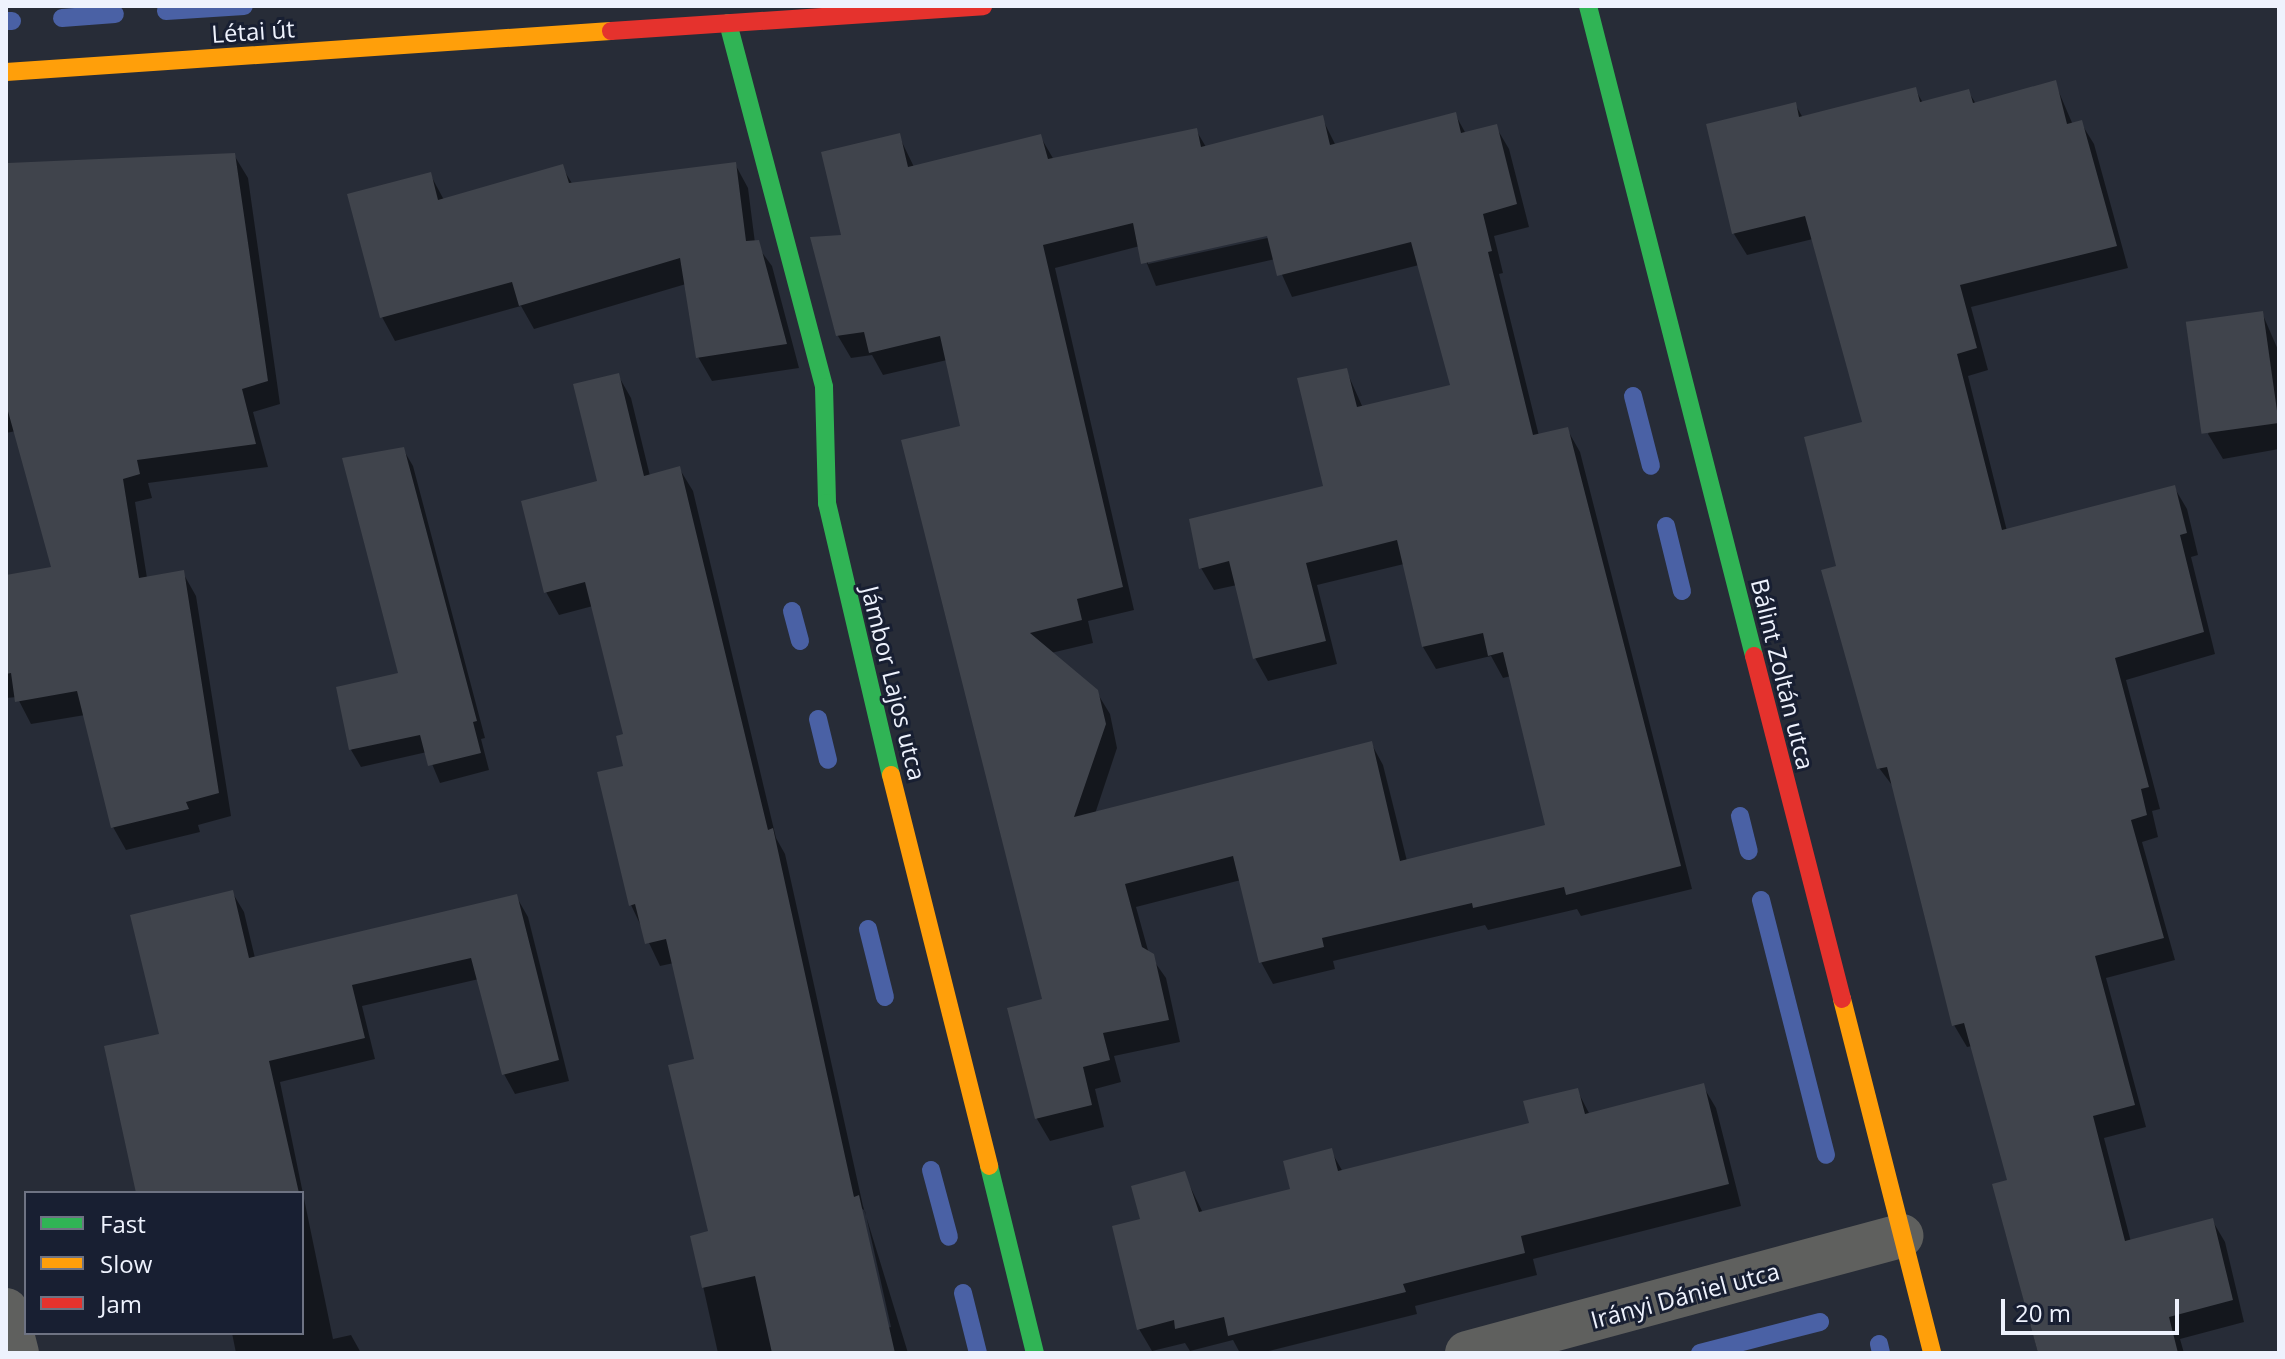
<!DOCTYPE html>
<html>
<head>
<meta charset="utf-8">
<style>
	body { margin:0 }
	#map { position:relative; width:2285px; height:1359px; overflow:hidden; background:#272c37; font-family:"Open Sans",sans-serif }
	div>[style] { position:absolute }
	.shadow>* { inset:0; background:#0007 }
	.stream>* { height:18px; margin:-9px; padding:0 9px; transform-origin:9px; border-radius:9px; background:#4a61a5 }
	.building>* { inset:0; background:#40444c; transform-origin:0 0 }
	.street>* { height:44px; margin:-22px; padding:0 22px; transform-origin:22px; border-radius:22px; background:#5f605e }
	.fast>* { height:18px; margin:-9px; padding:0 9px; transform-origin:9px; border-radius:9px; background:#30b455 }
	.slow>* { height:18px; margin:-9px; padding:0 9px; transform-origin:9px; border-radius:9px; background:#ff9f0a }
	.jam>* { height:18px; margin:-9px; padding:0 9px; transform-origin:9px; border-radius:9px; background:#e5322d }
	span { translate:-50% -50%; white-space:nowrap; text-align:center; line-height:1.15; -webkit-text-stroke:6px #181f32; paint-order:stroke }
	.street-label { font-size:24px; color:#eef2fd }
	.frame { position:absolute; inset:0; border:8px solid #eef2fd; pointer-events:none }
	.legend { position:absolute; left:24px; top:1191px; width:280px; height:144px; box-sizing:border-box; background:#181f32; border:2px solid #6e7383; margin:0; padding:10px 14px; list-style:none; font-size:24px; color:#eef2fd }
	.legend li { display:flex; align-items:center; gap:16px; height:40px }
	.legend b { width:40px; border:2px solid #6e7383 }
	.scale { position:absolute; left:2001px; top:1299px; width:178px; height:36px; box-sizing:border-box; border:4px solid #eef2fd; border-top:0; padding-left:10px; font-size:24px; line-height:28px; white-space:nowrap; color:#eef2fd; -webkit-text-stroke:6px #181f32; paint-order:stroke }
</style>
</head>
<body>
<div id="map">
	<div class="shadow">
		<i style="clip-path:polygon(2055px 83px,2073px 125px,2081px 123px,2094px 144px,2128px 268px,1971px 307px,1988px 370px,1968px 376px,2007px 531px,2174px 487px,2187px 509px,2198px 555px,2191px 557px,2215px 654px,2126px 680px,2160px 809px,2152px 811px,2158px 837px,2142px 842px,2175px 960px,2106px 978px,2146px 1127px,2104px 1138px,2131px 1242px,2212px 1220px,2225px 1242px,2244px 1322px,2180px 1339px,2184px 1353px,2038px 1353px,1994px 1185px,2009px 1182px,1972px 1046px,1967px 1047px,1954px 1025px,1895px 789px,1879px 768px,1838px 567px,1865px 423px,1813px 239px,1747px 255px,1734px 234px,1708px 125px,1795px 104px,1803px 118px,1915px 89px,1923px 103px,1968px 91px,1976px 104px)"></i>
		<i style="clip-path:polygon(evenodd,1455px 114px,1466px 134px,1496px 127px,1509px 149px,1529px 227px,1494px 236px,1503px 273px,1499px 274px,1539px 436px,1567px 429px,1580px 452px,1692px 889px,1581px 916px,1577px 909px,1488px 930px,1485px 925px,1333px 961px,1335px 969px,1273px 984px,1261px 962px,1241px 880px,1136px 907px,1149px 954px,1166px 978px,1180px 1042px,1114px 1056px,1121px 1082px,1095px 1089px,1104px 1127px,1050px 1141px,1037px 1119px,1009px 1009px,1045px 1001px,962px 428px,947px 360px,883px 375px,872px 355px,851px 358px,838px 336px,843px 237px,899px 136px,914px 167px,1040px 136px,1054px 160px,1196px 130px,1206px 147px,1322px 118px,1336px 146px,1455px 114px,1276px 232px,1277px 236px,1148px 264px,1148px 260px,1276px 232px,1455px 114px,1140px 246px,1156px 286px,1275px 259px,1292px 297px,1419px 265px,1452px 387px,1363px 408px,1346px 370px,1325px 487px,1201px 568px,1214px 590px,1237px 585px,1255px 658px,1268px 681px,1337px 664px,1317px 585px,1404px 564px,1423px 647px,1436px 669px,1491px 656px,1503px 678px,1511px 676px,1548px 826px,1407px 861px,1383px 765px,1371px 743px,1095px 814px,1117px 748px,1110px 714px,1096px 691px,1051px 653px,1093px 643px,1088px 621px,1134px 610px,1055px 268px,1140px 246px)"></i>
		<i style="clip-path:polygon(234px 155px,248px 178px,280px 404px,253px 412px,268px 467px,148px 483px,152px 498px,135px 502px,147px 578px,183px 573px,196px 596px,231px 816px,198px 825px,200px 832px,126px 850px,113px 827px,85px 715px,31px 724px,17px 697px,6px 698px,6px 577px,54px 569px,16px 431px,6px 433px,6px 190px)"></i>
		<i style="clip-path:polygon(735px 164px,748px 188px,755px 243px,772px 266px,799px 368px,712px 381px,698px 357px,686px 284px,534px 329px,521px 306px,395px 341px,382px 317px,430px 174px,444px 200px,562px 167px,573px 185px)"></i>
		<i style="clip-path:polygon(2262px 313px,2279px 352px,2279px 449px,2223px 459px,2208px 434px)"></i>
		<i style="clip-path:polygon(evenodd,618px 375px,631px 398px,650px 476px,679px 468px,693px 491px,776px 838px,785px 854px,863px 1206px,908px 1353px,718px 1353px,692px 1237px,710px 1233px,696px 1060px,674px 963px,660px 966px,631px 905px,625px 736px,593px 606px,559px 615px,546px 592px,599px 482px,618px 375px,859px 1206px,865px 1211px,891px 1327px,887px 1328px,859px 1206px)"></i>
		<i style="clip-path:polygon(403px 449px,413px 466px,485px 738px,481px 739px,489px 770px,440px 783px,427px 752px,361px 767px,351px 750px,400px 675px)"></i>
		<i style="clip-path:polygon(232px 892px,244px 912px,255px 958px,516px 896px,528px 917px,569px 1081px,515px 1094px,504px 1074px,479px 979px,362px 1006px,375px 1059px,280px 1082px,333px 1339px,351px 1335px,361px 1353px,236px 1353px,232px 1333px,302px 1333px,302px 1193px,200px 1193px,161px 1035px)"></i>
		<i style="clip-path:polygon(1703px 1086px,1716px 1108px,1741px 1206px,1533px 1259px,1537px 1275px,1415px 1306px,1417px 1314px,1261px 1353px,1240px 1353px,1233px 1340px,1190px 1351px,1185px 1343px,1152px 1351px,1139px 1329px,1142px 1221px,1184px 1174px,1203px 1213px,1293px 1190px,1331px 1151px,1343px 1172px,1531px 1124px,1577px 1090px,1590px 1115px)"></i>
	</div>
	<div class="stream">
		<i style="left:166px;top:11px;width:78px;rotate:-3.7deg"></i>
		<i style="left:62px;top:18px;width:53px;rotate:-4.3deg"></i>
		<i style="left:6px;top:21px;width:6px"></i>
		<i style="left:1633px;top:396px;width:72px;rotate:75.6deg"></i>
		<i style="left:1666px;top:526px;width:67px;rotate:76.2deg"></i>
		<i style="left:792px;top:611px;width:31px;rotate:75deg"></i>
		<i style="left:818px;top:719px;width:42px;rotate:76.3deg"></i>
		<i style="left:1740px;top:816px;width:36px;rotate:76deg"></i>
		<i style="left:1761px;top:900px;width:263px;rotate:75.7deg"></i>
		<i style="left:868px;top:929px;width:70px;rotate:76deg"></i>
		<i style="left:931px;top:1170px;width:69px;rotate:75deg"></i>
		<i style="left:963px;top:1293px;width:62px;rotate:76deg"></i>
		<i style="left:1879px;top:1344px;width:9px;rotate:77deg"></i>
		<i style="left:1700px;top:1353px;width:124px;rotate:-14.5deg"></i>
	</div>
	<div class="building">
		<i style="clip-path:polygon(2056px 80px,2067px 124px,2082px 120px,2117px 246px,1960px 285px,1977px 348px,1957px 354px,2002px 530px,2175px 485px,2187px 533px,2180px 535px,2204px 632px,2115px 658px,2149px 787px,2141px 789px,2147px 815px,2131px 820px,2164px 938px,2095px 956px,2135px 1105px,2093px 1116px,2125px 1241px,2213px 1218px,2233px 1300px,2169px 1317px,2178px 1353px,2038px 1353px,1992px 1184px,2007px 1180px,1964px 1023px,1952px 1026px,1887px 767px,1877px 769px,1821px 570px,1836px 566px,1804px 437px,1862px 422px,1805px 216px,1732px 234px,1706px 124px,1796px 102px,1799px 117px,1916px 87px,1920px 102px,1969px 89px,1973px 103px)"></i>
		<i style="clip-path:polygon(evenodd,1456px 112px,1461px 133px,1497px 124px,1517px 204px,1483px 214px,1492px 251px,1488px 252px,1533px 435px,1568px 427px,1681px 866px,1566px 895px,1564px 887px,1473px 908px,1472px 903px,1322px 938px,1324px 947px,1259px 963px,1233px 856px,1125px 884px,1142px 947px,1154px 954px,1169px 1020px,1103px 1033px,1110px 1060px,1083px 1067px,1092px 1105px,1035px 1119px,1007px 1008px,1042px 999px,901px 440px,960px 426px,940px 336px,869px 353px,864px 332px,836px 336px,810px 237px,841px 235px,821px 152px,900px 133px,908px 167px,1041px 134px,1048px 159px,1197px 128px,1201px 147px,1323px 115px,1330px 145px,1456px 112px,1133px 223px,1141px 264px,1267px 236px,1277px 276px,1411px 242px,1450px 385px,1357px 407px,1347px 368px,1297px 378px,1323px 486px,1189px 519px,1199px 569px,1229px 561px,1253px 659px,1326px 641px,1306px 563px,1397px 540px,1422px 647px,1483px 633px,1488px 656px,1503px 652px,1545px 825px,1400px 861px,1372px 741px,1074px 817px,1106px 724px,1098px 690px,1030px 633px,1082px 620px,1077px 599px,1123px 587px,1043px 245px,1133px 223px)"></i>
		<i style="clip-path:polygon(235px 153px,268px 381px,242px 389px,256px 444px,137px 460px,140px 474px,123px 479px,139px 578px,184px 570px,219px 793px,186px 802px,189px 809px,111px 828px,77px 691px,15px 702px,11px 673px,6px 674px,6px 575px,51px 567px,6px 404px,8px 163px)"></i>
		<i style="clip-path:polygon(736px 162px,746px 241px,759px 240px,787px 344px,696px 358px,680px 258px,519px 306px,512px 282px,380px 318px,347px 194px,431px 172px,438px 200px,563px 164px,569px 183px)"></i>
		<i style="left:2263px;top:311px;width:113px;height:78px;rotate:82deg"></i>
		<i style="clip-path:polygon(619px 373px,644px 476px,680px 466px,768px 830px,773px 828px,854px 1197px,859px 1195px,895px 1353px,772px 1353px,755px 1276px,702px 1288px,690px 1236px,708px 1231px,668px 1065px,694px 1059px,666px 939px,645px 944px,635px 904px,629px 906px,597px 772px,623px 766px,616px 736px,623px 734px,585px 582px,544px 593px,521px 501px,597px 481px,573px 384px)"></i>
		<i style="clip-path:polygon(404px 447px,477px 721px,473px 722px,481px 753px,428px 766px,420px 735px,349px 750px,336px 687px,398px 673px,342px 458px)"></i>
		<i style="clip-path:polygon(233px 890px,249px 958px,517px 894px,559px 1060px,502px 1075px,471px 958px,352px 985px,365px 1038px,269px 1061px,299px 1193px,136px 1193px,104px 1046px,159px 1034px,130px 915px)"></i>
		<i style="clip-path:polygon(1704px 1083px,1729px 1184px,1521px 1236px,1525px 1253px,1403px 1284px,1406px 1292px,1228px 1336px,1224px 1317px,1175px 1329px,1174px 1320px,1137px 1330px,1112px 1226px,1140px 1219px,1131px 1186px,1185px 1171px,1199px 1212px,1290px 1189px,1283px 1161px,1332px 1148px,1338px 1171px,1529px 1123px,1523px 1101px,1578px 1088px,1585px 1114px)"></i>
	</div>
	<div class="street">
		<i style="left:6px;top:1310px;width:44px;rotate:75.7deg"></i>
		<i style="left:1467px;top:1353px;width:450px;rotate:-15.1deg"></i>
	</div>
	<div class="fast">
		<i style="left:1588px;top:6px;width:671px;rotate:75.67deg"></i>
		<i style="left:728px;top:23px;width:376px;rotate:75.2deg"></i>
		<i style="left:824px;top:387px;width:116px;rotate:88.5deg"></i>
		<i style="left:827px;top:503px;width:279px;rotate:76.8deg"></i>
		<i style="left:989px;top:1166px;width:193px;rotate:76.2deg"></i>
	</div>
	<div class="slow">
		<i style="left:6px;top:72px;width:606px;rotate:-3.88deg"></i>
		<i style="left:891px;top:775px;width:403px;rotate:75.9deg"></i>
		<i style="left:1842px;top:999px;width:365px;rotate:75.7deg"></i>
	</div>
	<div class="jam">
		<i style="left:611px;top:31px;width:373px;rotate:-3.8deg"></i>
		<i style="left:1754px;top:656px;width:354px;rotate:75.6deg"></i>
	</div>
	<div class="street-label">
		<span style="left:253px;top:31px;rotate:-4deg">Létai út</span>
		<span style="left:1783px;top:674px;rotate:76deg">Bálint Zoltán utca</span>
		<span style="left:894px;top:683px;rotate:76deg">Jámbor Lajos utca</span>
		<span style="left:1685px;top:1295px;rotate:-15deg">Irányi Dániel utca</span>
	</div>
	<div class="frame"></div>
	<ul class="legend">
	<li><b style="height:10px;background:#30b455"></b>Fast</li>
	<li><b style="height:10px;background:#ff9f0a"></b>Slow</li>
	<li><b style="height:10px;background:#e5322d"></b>Jam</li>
	</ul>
	<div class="scale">20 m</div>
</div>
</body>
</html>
